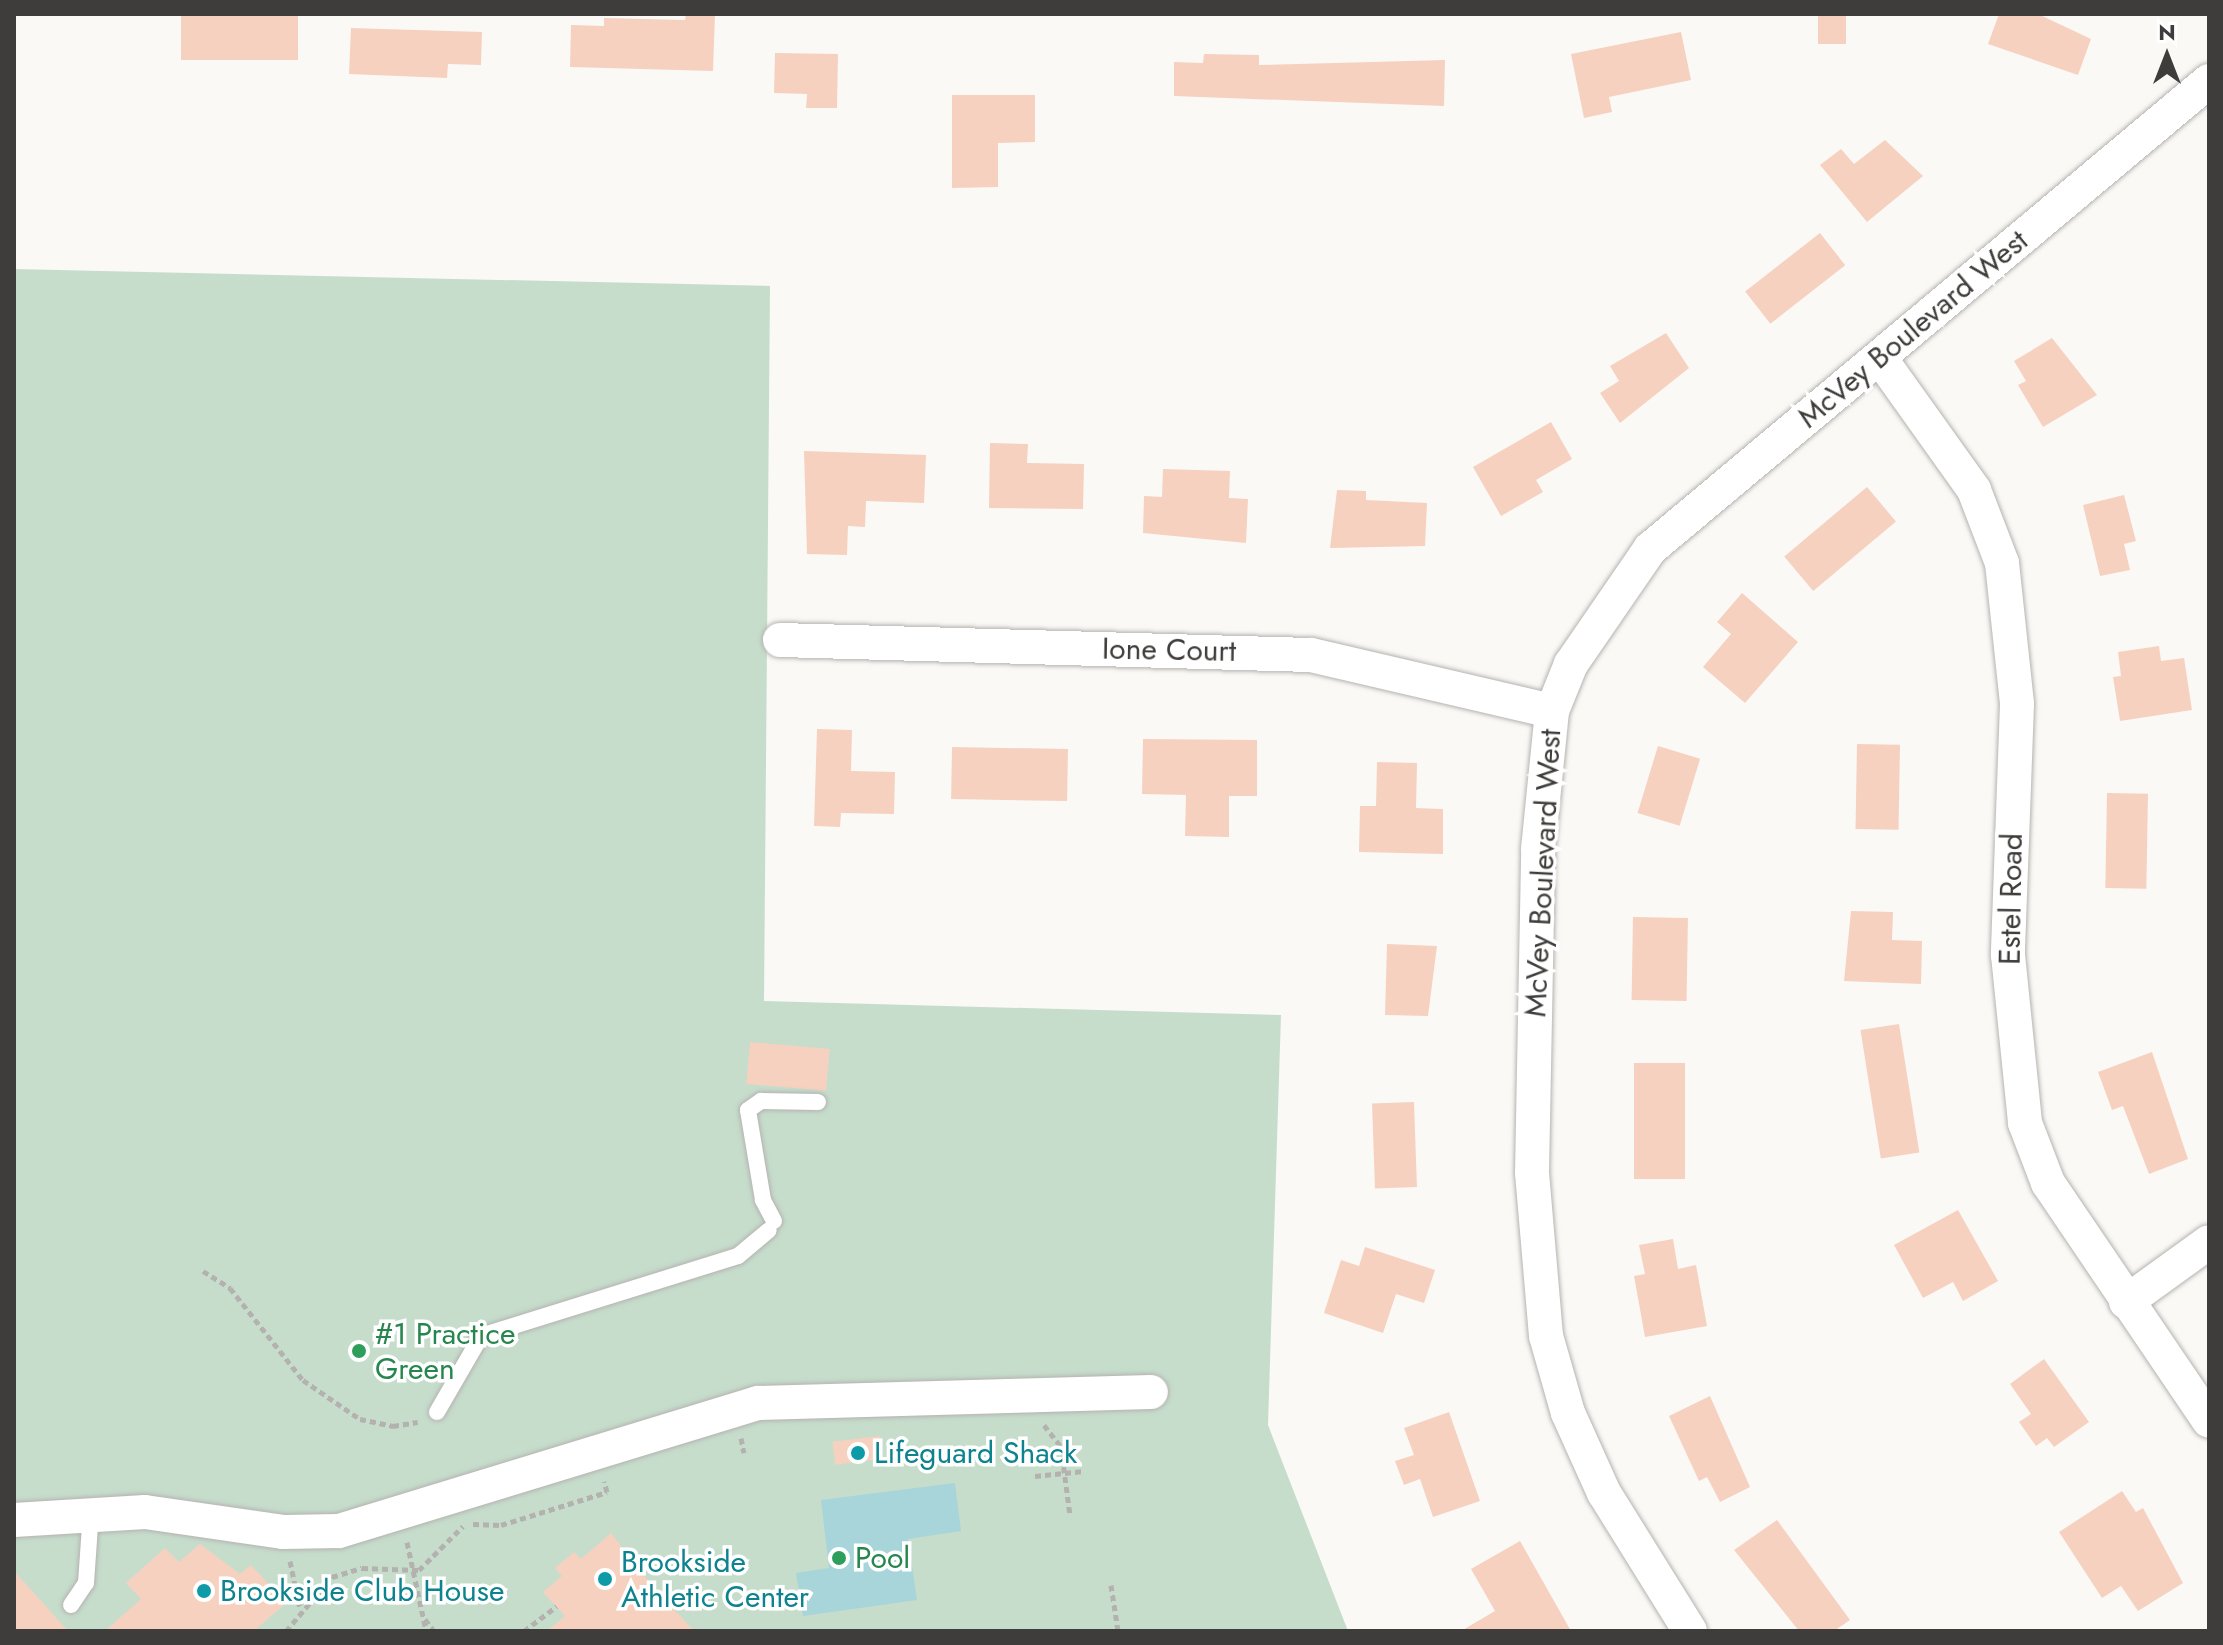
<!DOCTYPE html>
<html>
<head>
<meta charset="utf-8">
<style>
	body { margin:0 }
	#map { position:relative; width:2223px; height:1645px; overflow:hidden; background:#fbf9f6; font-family:Jost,sans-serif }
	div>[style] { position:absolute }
	.green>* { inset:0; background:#c6ddcc }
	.water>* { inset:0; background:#a7d5d9 }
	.building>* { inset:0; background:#f6d1bf; transform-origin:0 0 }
	.path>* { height:5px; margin-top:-2.5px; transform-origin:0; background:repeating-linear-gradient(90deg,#b3b2af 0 6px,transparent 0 10px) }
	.roads { filter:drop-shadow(0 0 2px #b5b3b0) drop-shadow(0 0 2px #b5b3b0) }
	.service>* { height:16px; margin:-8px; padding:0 8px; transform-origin:8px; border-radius:8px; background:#fff }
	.minor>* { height:34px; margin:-17px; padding:0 17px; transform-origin:17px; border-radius:17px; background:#fff }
	.dots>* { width:22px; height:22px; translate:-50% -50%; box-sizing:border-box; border:4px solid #fff; border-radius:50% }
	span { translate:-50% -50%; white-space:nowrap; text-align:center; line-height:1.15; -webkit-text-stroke:7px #fff; paint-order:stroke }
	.street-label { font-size:30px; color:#3e3d3b }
	.leisure-label { font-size:30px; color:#27864d }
	.left { translate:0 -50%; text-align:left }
	.culture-label { font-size:30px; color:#0d838f }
	.frame { position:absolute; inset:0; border:16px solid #3e3d3b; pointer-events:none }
	.north { position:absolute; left:2127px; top:16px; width:80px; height:80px; -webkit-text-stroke:6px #fff; paint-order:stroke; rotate:0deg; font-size:22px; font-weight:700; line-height:32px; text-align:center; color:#3e3d3b }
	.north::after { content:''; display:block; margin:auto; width:28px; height:36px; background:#3e3d3b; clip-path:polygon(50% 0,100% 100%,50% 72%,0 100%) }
</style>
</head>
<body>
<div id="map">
	<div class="green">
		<i style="clip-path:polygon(14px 269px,770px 286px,764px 1001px,1281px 1015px,1268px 1425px,1348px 1631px,14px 1631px)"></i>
	</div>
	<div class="water">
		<i style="clip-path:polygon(955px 1483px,961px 1531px,908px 1539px,917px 1600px,803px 1616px,796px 1573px,829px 1568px,821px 1500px)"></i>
	</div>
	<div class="building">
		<i style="left:181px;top:14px;width:117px;height:46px"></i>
		<i style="clip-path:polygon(686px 14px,715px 14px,713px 71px,570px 67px,571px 25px,604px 26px,604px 18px,685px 20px)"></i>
		<i style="left:1818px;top:14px;width:28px;height:30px"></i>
		<i style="clip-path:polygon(1999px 14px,2038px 14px,2091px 39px,2078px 75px,1988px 44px)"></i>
		<i style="clip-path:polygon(351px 28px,482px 32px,481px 65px,448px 64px,447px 78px,349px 74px)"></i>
		<i style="clip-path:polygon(1681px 32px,1691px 80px,1609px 97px,1612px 112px,1584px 118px,1571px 54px)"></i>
		<i style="clip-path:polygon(775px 53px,838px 54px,837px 108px,806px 108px,807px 94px,774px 93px)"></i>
		<i style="clip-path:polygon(1204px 54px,1259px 55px,1259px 65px,1445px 60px,1444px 106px,1174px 96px,1174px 62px,1203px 63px)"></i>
		<i style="clip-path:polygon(952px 95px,1035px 95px,1035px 142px,998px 143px,998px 187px,952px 188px)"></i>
		<i style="clip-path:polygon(1885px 140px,1923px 176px,1867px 222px,1820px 165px,1841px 149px,1854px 164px)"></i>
		<i style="left:1820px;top:233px;width:41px;height:95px;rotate:52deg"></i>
		<i style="clip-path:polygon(1666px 333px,1689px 368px,1620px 423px,1600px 393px,1619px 381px,1610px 366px)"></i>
		<i style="clip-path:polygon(2052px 338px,2097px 395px,2043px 427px,2018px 385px,2026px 381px,2014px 361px)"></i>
		<i style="clip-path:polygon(1551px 422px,1572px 459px,1536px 480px,1543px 492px,1501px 516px,1473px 467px)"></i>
		<i style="clip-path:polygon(990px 443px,1028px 444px,1027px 463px,1084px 464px,1083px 509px,989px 508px)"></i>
		<i style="clip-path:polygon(804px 451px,926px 455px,924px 503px,866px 501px,865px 527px,848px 526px,847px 555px,807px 554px)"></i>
		<i style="clip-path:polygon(1163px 469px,1230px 471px,1229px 498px,1248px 499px,1246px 543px,1143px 533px,1144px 496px,1162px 497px)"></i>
		<i style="left:1867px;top:487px;width:45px;height:108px;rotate:50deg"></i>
		<i style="clip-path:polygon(1337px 490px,1366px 491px,1366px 500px,1427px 503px,1425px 546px,1330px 548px)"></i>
		<i style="clip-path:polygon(2124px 495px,2136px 541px,2124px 544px,2130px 570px,2100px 576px,2083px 505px)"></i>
		<i style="clip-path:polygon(1742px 593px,1798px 642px,1745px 703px,1703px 667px,1731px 634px,1717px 622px)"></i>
		<i style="clip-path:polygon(2159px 646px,2161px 661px,2184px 658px,2192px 710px,2120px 721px,2113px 677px,2121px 676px,2118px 652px)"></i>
		<i style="clip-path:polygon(817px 729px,852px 730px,851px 771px,895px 772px,894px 814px,841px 813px,840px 827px,814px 826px)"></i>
		<i style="clip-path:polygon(1143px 739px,1257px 740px,1257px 796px,1229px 796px,1229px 837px,1185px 836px,1186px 795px,1142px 794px)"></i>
		<i style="left:1857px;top:744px;width:43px;height:85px;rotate:1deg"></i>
		<i style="left:1658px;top:746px;width:44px;height:70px;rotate:17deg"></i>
		<i style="left:952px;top:747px;width:116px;height:52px;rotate:1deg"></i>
		<i style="clip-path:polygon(1377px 762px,1417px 763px,1416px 808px,1443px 809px,1443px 854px,1359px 852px,1360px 806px,1376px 806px)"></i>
		<i style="left:2107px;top:793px;width:41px;height:95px;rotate:1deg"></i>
		<i style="clip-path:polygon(1851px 911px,1893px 912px,1892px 940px,1922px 941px,1921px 984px,1844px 981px)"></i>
		<i style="left:1633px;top:917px;width:55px;height:83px;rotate:1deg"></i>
		<i style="clip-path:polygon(1387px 944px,1437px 946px,1428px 1016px,1385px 1015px)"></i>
		<i style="left:1899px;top:1024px;width:130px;height:39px;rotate:81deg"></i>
		<i style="left:750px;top:1042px;width:80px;height:42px;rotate:5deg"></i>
		<i style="clip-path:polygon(2152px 1052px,2188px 1159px,2149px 1174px,2123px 1106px,2112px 1110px,2098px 1072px)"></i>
		<i style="left:1634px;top:1063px;width:51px;height:116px"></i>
		<i style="left:1414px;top:1102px;width:85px;height:42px;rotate:88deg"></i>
		<i style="clip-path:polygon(1958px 1210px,1998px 1281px,1963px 1301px,1953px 1282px,1923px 1298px,1894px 1245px)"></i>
		<i style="clip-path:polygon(1673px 1239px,1678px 1269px,1696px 1265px,1707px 1326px,1645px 1337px,1634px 1276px,1645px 1274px,1639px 1245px)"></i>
		<i style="clip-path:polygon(1365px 1247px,1435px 1270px,1424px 1303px,1396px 1294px,1383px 1333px,1324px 1313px,1341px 1260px,1359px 1266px)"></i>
		<i style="clip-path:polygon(2044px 1359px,2089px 1422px,2054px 1447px,2047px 1438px,2036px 1446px,2019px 1422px,2031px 1414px,2010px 1384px)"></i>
		<i style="clip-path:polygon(1710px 1396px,1750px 1487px,1720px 1502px,1707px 1477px,1699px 1481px,1669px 1416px)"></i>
		<i style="clip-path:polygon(1449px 1412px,1480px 1501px,1433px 1517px,1420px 1479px,1404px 1485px,1395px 1461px,1414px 1455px,1404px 1428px)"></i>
		<i style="left:880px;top:1436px;width:23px;height:48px;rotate:83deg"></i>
		<i style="clip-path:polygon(2122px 1491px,2136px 1512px,2143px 1508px,2183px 1583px,2138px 1611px,2121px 1586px,2102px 1598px,2059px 1532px)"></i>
		<i style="clip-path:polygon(1777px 1520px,1850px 1620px,1834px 1631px,1799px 1631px,1734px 1550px)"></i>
		<i style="clip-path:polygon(611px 1533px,652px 1586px,694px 1631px,547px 1631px,565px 1616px,543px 1592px,562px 1576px,555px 1568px,574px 1552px,581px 1559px)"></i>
		<i style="clip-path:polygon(1520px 1541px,1571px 1631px,1461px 1631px,1495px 1611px,1471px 1569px)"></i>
		<i style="clip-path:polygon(200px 1544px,240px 1574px,251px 1565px,286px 1603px,254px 1631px,105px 1631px,141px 1599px,126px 1583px,165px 1548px,179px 1562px)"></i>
		<i style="clip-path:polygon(14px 1571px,68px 1631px,14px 1631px)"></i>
	</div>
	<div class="path">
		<i style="left:203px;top:1271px;width:32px;rotate:32deg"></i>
		<i style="left:230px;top:1288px;width:117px;rotate:51.6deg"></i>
		<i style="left:303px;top:1380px;width:69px;rotate:34.4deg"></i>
		<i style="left:360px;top:1419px;width:34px;rotate:12deg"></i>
		<i style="left:393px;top:1426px;width:25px;rotate:-9deg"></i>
		<i style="left:1044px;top:1425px;width:28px;rotate:52deg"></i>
		<i style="left:1061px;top:1447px;width:69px;rotate:82.5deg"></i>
		<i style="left:741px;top:1438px;width:15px;rotate:79deg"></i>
		<i style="left:1035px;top:1476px;width:49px;rotate:-5.8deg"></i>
		<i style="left:473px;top:1524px;width:28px;rotate:2deg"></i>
		<i style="left:501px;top:1525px;width:111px;rotate:-17.3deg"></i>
		<i style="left:607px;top:1492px;width:11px;rotate:-105deg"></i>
		<i style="left:407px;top:1542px;width:91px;rotate:77.9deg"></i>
		<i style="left:290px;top:1561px;width:49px;rotate:78.2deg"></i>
		<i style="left:1111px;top:1585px;width:47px;rotate:81.3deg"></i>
		<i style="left:425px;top:1619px;width:15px;rotate:53deg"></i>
		<i style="left:286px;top:1631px;width:71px;rotate:-49.6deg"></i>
		<i style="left:332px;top:1577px;width:31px;rotate:-17deg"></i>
		<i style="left:362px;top:1568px;width:57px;rotate:2deg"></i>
		<i style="left:419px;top:1570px;width:62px;rotate:-45deg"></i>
		<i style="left:524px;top:1631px;width:41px;rotate:-37.1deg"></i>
	</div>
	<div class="roads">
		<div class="service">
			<i style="left:774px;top:1221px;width:24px;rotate:-118deg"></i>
			<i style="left:763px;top:1200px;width:91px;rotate:-99.5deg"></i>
			<i style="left:748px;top:1110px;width:16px;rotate:-35deg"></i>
			<i style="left:761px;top:1101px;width:57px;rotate:1deg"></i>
			<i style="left:437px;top:1412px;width:88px;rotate:-59.9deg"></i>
			<i style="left:481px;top:1336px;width:269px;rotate:-17.3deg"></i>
			<i style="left:738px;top:1256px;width:40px;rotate:-40deg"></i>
			<i style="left:71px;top:1605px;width:27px;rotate:-56deg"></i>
			<i style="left:86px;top:1583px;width:71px;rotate:-86deg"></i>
		</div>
		<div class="minor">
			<i style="left:1880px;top:358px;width:162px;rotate:54.5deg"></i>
			<i style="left:1974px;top:490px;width:78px;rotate:69deg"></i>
			<i style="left:2002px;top:563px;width:142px;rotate:83.9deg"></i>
			<i style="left:2017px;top:704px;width:251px;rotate:92.1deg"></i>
			<i style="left:2008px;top:955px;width:169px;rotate:84.2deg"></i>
			<i style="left:2025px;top:1123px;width:64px;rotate:69deg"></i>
			<i style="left:2048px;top:1183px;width:287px;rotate:55.9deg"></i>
			<i style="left:780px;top:640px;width:531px;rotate:1.62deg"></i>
			<i style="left:1311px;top:655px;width:247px;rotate:13.1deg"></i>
			<i style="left:2126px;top:1302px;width:102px;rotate:-35.9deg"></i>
			<i style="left:14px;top:1520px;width:131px;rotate:-3.5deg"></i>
			<i style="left:145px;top:1512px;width:139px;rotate:8.2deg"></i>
			<i style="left:283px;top:1532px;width:56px;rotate:-1deg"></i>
			<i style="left:339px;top:1531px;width:438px;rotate:-17deg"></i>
			<i style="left:758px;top:1403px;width:393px;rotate:-1.6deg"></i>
			<i style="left:1690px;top:1631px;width:163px;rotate:-121.9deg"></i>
			<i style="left:1604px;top:1493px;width:88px;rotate:-114.2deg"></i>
			<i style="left:1568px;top:1413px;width:80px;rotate:-105.9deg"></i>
			<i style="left:1546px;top:1336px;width:164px;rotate:-94.9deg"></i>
			<i style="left:1532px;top:1173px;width:324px;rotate:-88.9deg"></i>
			<i style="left:1538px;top:849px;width:139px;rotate:-84.2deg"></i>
			<i style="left:1552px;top:711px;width:51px;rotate:-68deg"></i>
			<i style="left:1571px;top:664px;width:140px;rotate:-55.5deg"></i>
			<i style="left:1650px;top:549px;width:729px;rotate:-39.94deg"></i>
		</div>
	</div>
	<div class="dots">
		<i style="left:359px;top:1351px;background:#2e9e5b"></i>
		<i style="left:858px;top:1453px;background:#0f9aa8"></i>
		<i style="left:839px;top:1558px;background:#2e9e5b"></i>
		<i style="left:605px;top:1579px;background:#0f9aa8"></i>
		<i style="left:204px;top:1591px;background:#0f9aa8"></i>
	</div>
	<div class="street-label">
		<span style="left:1913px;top:329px;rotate:-40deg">McVey Boulevard West</span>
		<span style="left:1169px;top:650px;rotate:1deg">Ione Court</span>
		<span style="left:1543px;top:873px;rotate:-87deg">McVey Boulevard West</span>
		<span style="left:2011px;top:899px;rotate:-89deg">Estel Road</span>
	</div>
	<div class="leisure-label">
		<span class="left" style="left:375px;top:1351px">#1 Practice<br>Green</span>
		<span class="left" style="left:855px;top:1558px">Pool</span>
	</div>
	<div class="culture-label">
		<span class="left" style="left:874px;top:1453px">Lifeguard Shack</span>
		<span class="left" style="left:621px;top:1579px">Brookside<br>Athletic Center</span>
		<span class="left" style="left:220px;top:1591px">Brookside Club House</span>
	</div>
	<div class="frame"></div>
	<div class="north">N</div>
</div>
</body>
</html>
